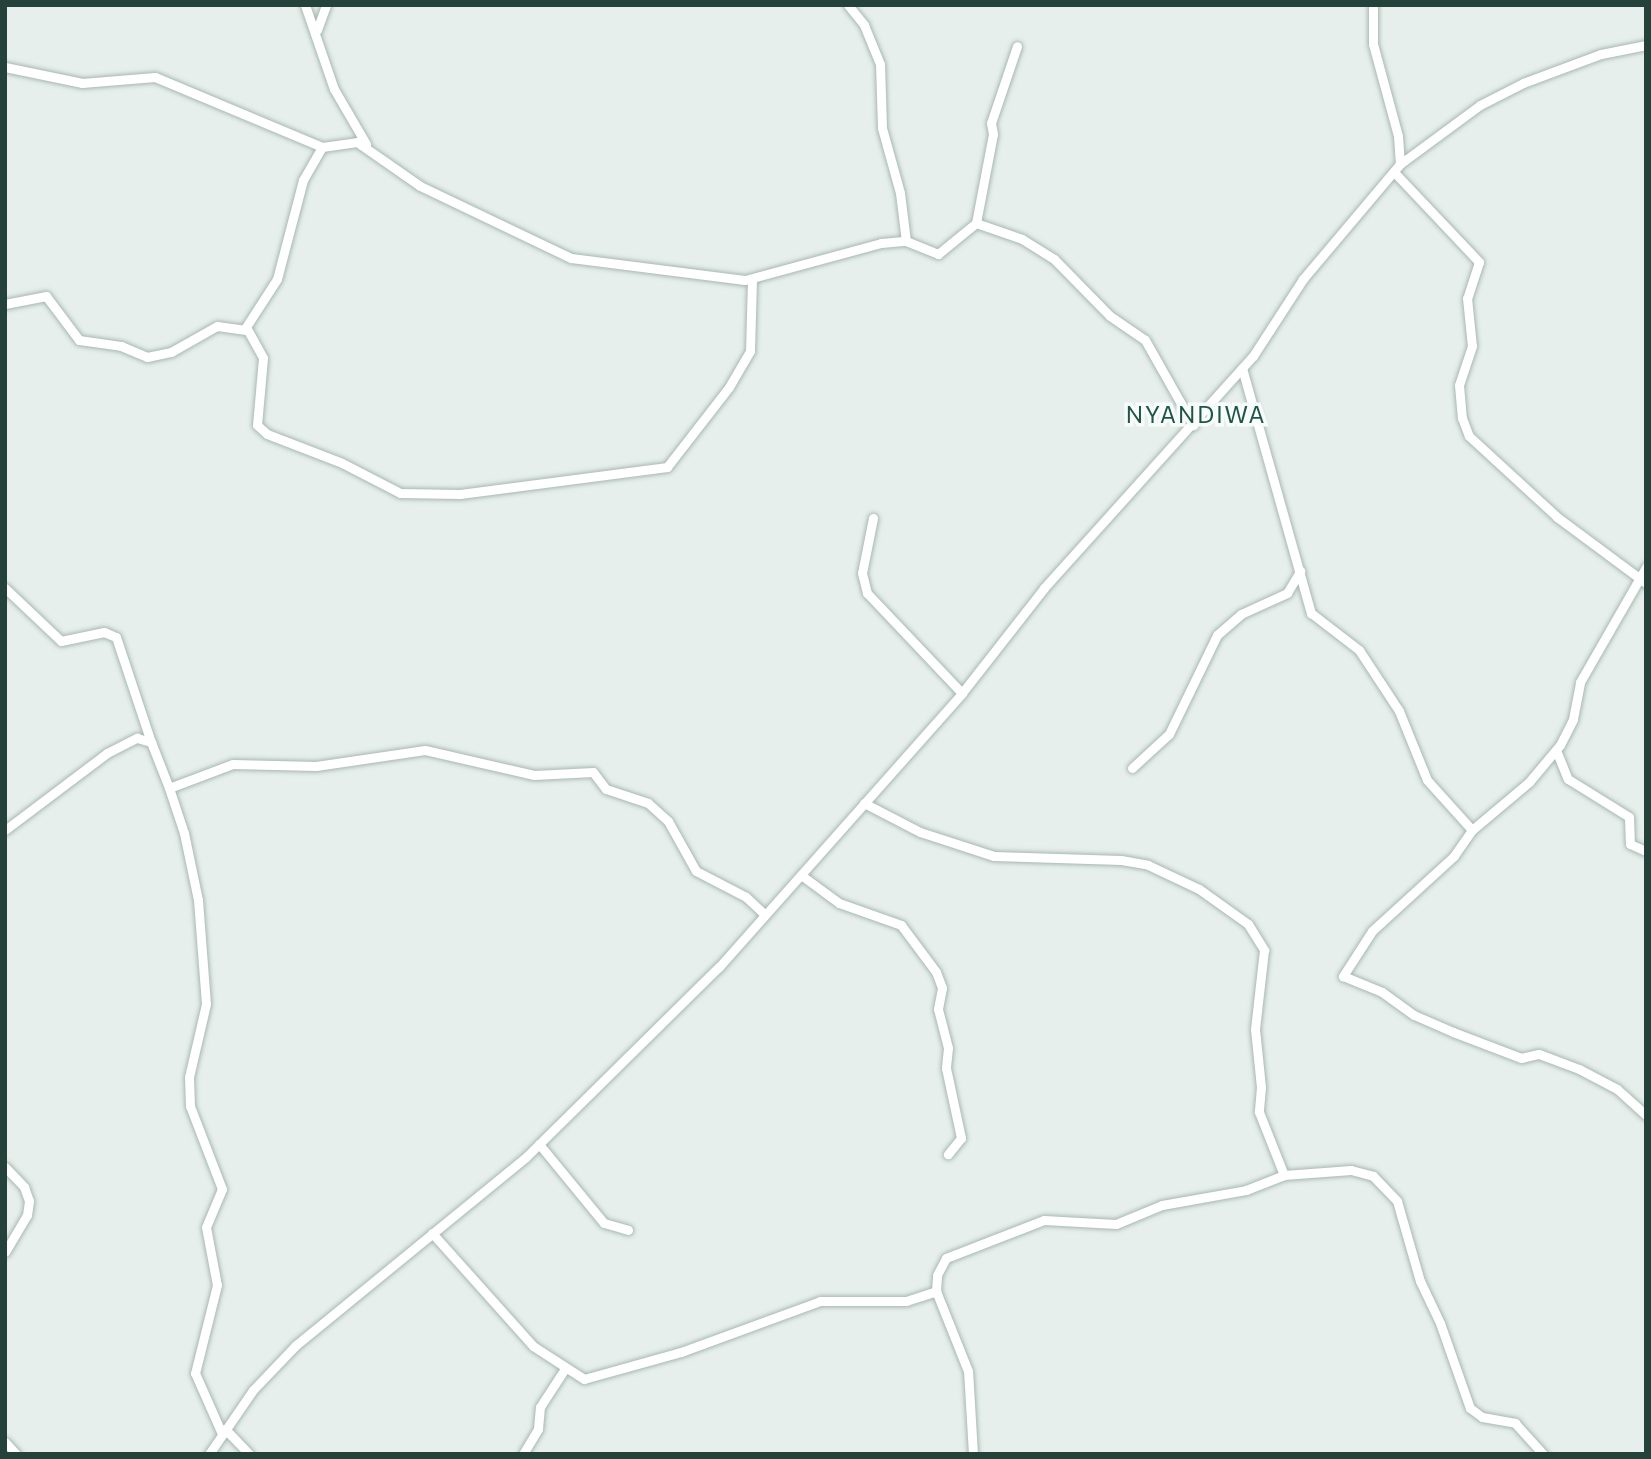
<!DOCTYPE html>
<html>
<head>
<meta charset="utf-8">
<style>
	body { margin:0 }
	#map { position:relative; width:1651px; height:1459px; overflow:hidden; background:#e6efeb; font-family:Commissioner,sans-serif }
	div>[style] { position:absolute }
	.roads { filter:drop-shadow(0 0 2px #a8b8b2) drop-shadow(0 0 2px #a8b8b2) }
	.minor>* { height:9px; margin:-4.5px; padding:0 4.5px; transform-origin:4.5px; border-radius:4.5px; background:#fff }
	span { translate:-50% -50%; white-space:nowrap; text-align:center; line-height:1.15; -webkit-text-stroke:7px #f7fbf9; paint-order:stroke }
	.quarter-label { font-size:23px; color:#1f5548; letter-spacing:2px }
	.frame { position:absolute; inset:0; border:7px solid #24423a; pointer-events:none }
</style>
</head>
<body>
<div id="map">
	<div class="roads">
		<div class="minor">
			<i style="left:305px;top:5px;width:89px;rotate:71deg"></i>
			<i style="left:334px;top:89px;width:64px;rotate:59.8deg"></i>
			<i style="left:848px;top:5px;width:26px;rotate:51deg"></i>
			<i style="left:864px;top:25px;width:42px;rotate:67.7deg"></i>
			<i style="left:880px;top:64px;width:64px;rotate:88.2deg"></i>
			<i style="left:882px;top:128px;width:67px;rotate:74.5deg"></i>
			<i style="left:900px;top:193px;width:48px;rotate:82.9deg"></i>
			<i style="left:1373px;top:5px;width:39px;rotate:90deg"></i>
			<i style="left:1373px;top:44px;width:95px;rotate:74.8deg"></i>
			<i style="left:1398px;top:136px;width:28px;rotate:86deg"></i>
			<i style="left:317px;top:30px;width:27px;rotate:-70deg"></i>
			<i style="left:5px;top:67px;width:79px;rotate:11.7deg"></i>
			<i style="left:82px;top:83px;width:73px;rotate:-4.7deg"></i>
			<i style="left:155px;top:77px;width:181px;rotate:22.7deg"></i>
			<i style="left:322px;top:147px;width:35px;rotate:-8deg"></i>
			<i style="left:357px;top:142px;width:77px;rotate:34.9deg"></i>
			<i style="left:420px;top:186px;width:167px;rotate:25.5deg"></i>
			<i style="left:571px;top:258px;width:175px;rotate:7.2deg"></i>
			<i style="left:745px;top:280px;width:141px;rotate:-15.2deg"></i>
			<i style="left:881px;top:243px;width:25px;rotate:-5deg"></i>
			<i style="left:906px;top:241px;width:35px;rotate:22deg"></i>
			<i style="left:938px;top:254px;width:49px;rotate:-39.2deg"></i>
			<i style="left:976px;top:223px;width:49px;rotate:19.2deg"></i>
			<i style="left:1022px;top:239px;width:38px;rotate:32deg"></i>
			<i style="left:1054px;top:259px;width:80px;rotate:45.5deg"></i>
			<i style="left:1110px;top:316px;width:42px;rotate:34.4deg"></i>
			<i style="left:1145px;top:340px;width:98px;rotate:60.5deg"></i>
			<i style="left:322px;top:147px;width:38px;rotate:120deg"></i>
			<i style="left:303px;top:180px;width:102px;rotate:104.7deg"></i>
			<i style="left:277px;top:279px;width:57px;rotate:122.9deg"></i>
			<i style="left:246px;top:327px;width:35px;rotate:61deg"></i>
			<i style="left:263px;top:358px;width:67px;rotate:95.1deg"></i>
			<i style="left:257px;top:425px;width:13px;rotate:42deg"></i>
			<i style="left:267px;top:434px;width:80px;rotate:21.1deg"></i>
			<i style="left:342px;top:463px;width:65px;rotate:27.3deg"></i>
			<i style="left:400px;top:493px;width:60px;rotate:1deg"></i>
			<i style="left:460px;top:494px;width:209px;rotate:-7.4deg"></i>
			<i style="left:667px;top:467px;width:101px;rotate:-52.2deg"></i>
			<i style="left:729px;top:387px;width:42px;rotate:-59.7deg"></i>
			<i style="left:750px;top:351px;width:72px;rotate:-88.4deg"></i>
			<i style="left:1394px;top:172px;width:124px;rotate:46.6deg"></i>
			<i style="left:1479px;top:262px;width:38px;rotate:108deg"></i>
			<i style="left:1467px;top:298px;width:48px;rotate:84.1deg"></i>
			<i style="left:1472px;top:346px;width:41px;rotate:108.4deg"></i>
			<i style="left:1459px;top:385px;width:33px;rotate:85deg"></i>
			<i style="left:1462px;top:418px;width:19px;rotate:69deg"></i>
			<i style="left:1469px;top:436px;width:120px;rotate:42.6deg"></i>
			<i style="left:1557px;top:517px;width:111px;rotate:36.6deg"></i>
			<i style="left:976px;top:223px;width:91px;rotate:-79.2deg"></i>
			<i style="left:993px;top:134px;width:11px;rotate:-100deg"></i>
			<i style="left:991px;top:123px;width:81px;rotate:-71.3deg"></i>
			<i style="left:5px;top:304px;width:42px;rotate:-11deg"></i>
			<i style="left:46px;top:296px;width:55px;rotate:53.1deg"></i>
			<i style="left:79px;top:340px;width:42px;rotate:8.1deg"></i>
			<i style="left:121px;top:346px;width:28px;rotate:23deg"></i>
			<i style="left:147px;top:357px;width:25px;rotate:-12deg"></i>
			<i style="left:171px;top:352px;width:53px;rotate:-29.5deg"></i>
			<i style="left:217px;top:326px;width:29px;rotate:8deg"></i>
			<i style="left:1242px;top:368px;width:255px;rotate:74.3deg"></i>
			<i style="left:1311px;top:613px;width:61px;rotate:37.6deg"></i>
			<i style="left:1359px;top:650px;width:73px;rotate:56.7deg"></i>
			<i style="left:1399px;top:711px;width:74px;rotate:67.9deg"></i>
			<i style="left:1427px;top:780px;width:67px;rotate:48deg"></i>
			<i style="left:1472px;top:830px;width:32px;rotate:125deg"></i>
			<i style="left:1454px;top:856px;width:111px;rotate:137.6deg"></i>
			<i style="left:1372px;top:931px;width:54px;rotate:122.8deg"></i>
			<i style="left:1343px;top:976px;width:42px;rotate:22.3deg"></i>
			<i style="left:1382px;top:992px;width:39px;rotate:36deg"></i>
			<i style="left:1414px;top:1015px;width:43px;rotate:23.6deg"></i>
			<i style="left:1453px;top:1032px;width:73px;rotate:20.9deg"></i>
			<i style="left:1521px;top:1058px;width:18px;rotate:-13deg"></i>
			<i style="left:1539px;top:1054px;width:43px;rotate:20.6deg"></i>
			<i style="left:1579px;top:1069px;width:43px;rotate:27.8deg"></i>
			<i style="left:1617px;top:1089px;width:39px;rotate:42deg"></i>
			<i style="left:873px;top:518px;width:56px;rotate:101.3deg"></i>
			<i style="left:862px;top:573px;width:21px;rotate:76deg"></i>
			<i style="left:867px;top:593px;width:138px;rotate:46.5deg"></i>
			<i style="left:5px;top:588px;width:77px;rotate:43.4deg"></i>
			<i style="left:61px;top:641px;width:44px;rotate:-11.8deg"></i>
			<i style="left:104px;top:632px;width:13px;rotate:23deg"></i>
			<i style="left:116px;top:637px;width:111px;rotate:71.6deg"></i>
			<i style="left:1556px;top:750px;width:31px;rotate:68deg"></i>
			<i style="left:1568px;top:779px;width:72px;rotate:31.9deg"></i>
			<i style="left:1629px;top:817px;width:27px;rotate:88deg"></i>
			<i style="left:1630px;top:844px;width:17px;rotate:24deg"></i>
			<i style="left:1132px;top:768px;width:50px;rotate:-42.6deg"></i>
			<i style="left:1169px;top:734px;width:110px;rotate:-64.1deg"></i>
			<i style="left:1217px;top:635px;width:32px;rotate:-41deg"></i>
			<i style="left:1241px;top:614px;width:51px;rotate:-24.5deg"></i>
			<i style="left:1287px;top:593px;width:26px;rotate:-59deg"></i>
			<i style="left:169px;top:788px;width:47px;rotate:71.6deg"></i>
			<i style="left:184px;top:833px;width:68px;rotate:78.2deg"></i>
			<i style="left:198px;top:900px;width:104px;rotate:85.6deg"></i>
			<i style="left:206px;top:1004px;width:75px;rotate:103.1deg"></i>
			<i style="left:189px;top:1077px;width:29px;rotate:88deg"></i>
			<i style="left:190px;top:1106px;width:89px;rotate:68.9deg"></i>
			<i style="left:222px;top:1189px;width:41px;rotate:112.8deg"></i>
			<i style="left:206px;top:1227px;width:59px;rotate:79.3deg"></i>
			<i style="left:217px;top:1285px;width:91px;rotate:104deg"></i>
			<i style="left:195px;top:1373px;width:67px;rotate:66.1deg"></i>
			<i style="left:864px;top:803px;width:63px;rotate:27.4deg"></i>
			<i style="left:920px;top:832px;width:78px;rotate:18deg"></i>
			<i style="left:994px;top:856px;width:127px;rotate:1.8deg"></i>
			<i style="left:1121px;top:860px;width:27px;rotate:10deg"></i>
			<i style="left:1148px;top:865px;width:56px;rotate:25.2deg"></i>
			<i style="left:1199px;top:889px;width:60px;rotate:35.5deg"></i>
			<i style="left:1248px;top:924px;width:31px;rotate:58deg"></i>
			<i style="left:1264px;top:950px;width:80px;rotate:96.5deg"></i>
			<i style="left:1255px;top:1029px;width:58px;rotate:84.1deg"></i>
			<i style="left:1261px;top:1087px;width:25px;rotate:95deg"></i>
			<i style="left:1259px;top:1112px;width:68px;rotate:68.4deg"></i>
			<i style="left:5px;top:830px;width:128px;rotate:-37deg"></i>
			<i style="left:107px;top:753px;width:34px;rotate:-27deg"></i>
			<i style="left:137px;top:738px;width:15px;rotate:16deg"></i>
			<i style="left:151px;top:742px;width:49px;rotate:68.6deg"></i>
			<i style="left:169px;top:788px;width:68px;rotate:-20.6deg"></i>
			<i style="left:233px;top:764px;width:83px;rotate:1.4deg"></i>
			<i style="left:316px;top:766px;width:110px;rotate:-8.4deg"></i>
			<i style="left:425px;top:750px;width:112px;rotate:12.9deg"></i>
			<i style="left:534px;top:775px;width:59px;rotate:-2.9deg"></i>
			<i style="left:593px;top:772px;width:21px;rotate:53deg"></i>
			<i style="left:606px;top:789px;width:44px;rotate:18.4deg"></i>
			<i style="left:648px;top:803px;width:27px;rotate:42deg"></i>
			<i style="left:668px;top:821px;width:57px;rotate:60.8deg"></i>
			<i style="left:696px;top:871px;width:56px;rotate:27.5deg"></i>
			<i style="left:746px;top:897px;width:26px;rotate:43deg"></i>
			<i style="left:1472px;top:830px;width:75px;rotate:-40.1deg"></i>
			<i style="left:1529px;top:782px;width:48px;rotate:-50deg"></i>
			<i style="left:1560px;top:745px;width:29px;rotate:-63deg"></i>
			<i style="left:1573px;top:719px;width:38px;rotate:-79deg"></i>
			<i style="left:1580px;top:682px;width:133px;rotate:-60.1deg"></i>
			<i style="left:801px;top:875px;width:47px;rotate:36.4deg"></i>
			<i style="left:839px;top:903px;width:66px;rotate:19.5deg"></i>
			<i style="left:901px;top:925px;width:59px;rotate:53.3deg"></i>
			<i style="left:936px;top:972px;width:17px;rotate:69deg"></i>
			<i style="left:942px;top:988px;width:21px;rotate:101deg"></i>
			<i style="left:938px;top:1009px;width:40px;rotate:75.6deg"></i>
			<i style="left:948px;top:1048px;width:20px;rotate:96deg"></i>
			<i style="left:946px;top:1068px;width:72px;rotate:77.9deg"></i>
			<i style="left:961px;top:1138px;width:21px;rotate:129deg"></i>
			<i style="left:539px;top:1144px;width:102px;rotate:50.6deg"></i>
			<i style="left:604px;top:1223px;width:25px;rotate:16deg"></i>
			<i style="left:5px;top:1167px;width:28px;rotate:46deg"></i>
			<i style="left:24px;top:1187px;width:15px;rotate:70deg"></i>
			<i style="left:29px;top:1201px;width:14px;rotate:98deg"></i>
			<i style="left:27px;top:1215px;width:43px;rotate:120.7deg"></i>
			<i style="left:432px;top:1233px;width:152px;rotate:48.2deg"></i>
			<i style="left:533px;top:1346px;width:61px;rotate:32.9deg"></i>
			<i style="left:584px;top:1379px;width:101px;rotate:-15.6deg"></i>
			<i style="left:681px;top:1352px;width:148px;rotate:-20.1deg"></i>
			<i style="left:820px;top:1301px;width:86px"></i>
			<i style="left:906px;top:1301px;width:32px;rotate:-18deg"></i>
			<i style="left:225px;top:1429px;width:35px;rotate:46deg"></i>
			<i style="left:5px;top:1442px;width:16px;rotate:47deg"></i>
			<i style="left:209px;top:1454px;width:78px;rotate:-55.5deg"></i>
			<i style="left:253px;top:1390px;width:61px;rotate:-46.3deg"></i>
			<i style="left:295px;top:1346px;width:298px;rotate:-39.3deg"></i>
			<i style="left:526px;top:1157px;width:271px;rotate:-44.6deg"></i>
			<i style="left:719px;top:967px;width:366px;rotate:-48.4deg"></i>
			<i style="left:962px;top:693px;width:133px;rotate:-52deg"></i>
			<i style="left:1044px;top:588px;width:312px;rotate:-48deg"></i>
			<i style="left:1253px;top:356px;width:92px;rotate:-57deg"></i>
			<i style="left:1303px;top:279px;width:150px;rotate:-49.9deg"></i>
			<i style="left:1400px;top:164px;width:99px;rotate:-36.4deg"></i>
			<i style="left:1480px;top:105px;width:48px;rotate:-27.1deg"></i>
			<i style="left:1523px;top:83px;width:83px;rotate:-20.4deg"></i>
			<i style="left:1601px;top:54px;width:46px;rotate:-11.3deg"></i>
			<i style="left:523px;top:1454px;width:29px;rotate:-59deg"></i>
			<i style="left:538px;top:1429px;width:22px;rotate:-85deg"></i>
			<i style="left:540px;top:1407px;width:44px;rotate:-57deg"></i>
			<i style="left:973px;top:1454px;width:83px;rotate:-93.4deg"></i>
			<i style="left:968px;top:1371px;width:86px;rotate:-111.8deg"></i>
			<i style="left:936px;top:1291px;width:16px;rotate:-86deg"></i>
			<i style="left:937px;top:1275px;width:19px;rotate:-62deg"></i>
			<i style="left:946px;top:1258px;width:105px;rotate:-21.2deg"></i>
			<i style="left:1044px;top:1220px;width:72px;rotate:3.2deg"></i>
			<i style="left:1116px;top:1224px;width:50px;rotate:-22.4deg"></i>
			<i style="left:1162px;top:1205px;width:85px;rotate:-10.1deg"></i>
			<i style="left:1246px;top:1190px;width:41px;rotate:-21.5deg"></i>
			<i style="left:1284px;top:1175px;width:67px;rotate:-4.3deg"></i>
			<i style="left:1351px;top:1170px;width:23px;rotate:15deg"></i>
			<i style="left:1373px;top:1176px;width:35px;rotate:46deg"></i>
			<i style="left:1397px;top:1201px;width:83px;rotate:74deg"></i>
			<i style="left:1420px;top:1281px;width:47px;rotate:64.5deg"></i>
			<i style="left:1440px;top:1323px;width:90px;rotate:70.6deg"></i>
			<i style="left:1470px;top:1408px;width:15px;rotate:37deg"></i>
			<i style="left:1482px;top:1417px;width:34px;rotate:10deg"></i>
			<i style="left:1515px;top:1423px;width:42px;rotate:47.9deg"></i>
		</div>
	</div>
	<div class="quarter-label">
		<span style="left:1196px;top:414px">NYANDIWA</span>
	</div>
	<div class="frame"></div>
</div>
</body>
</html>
